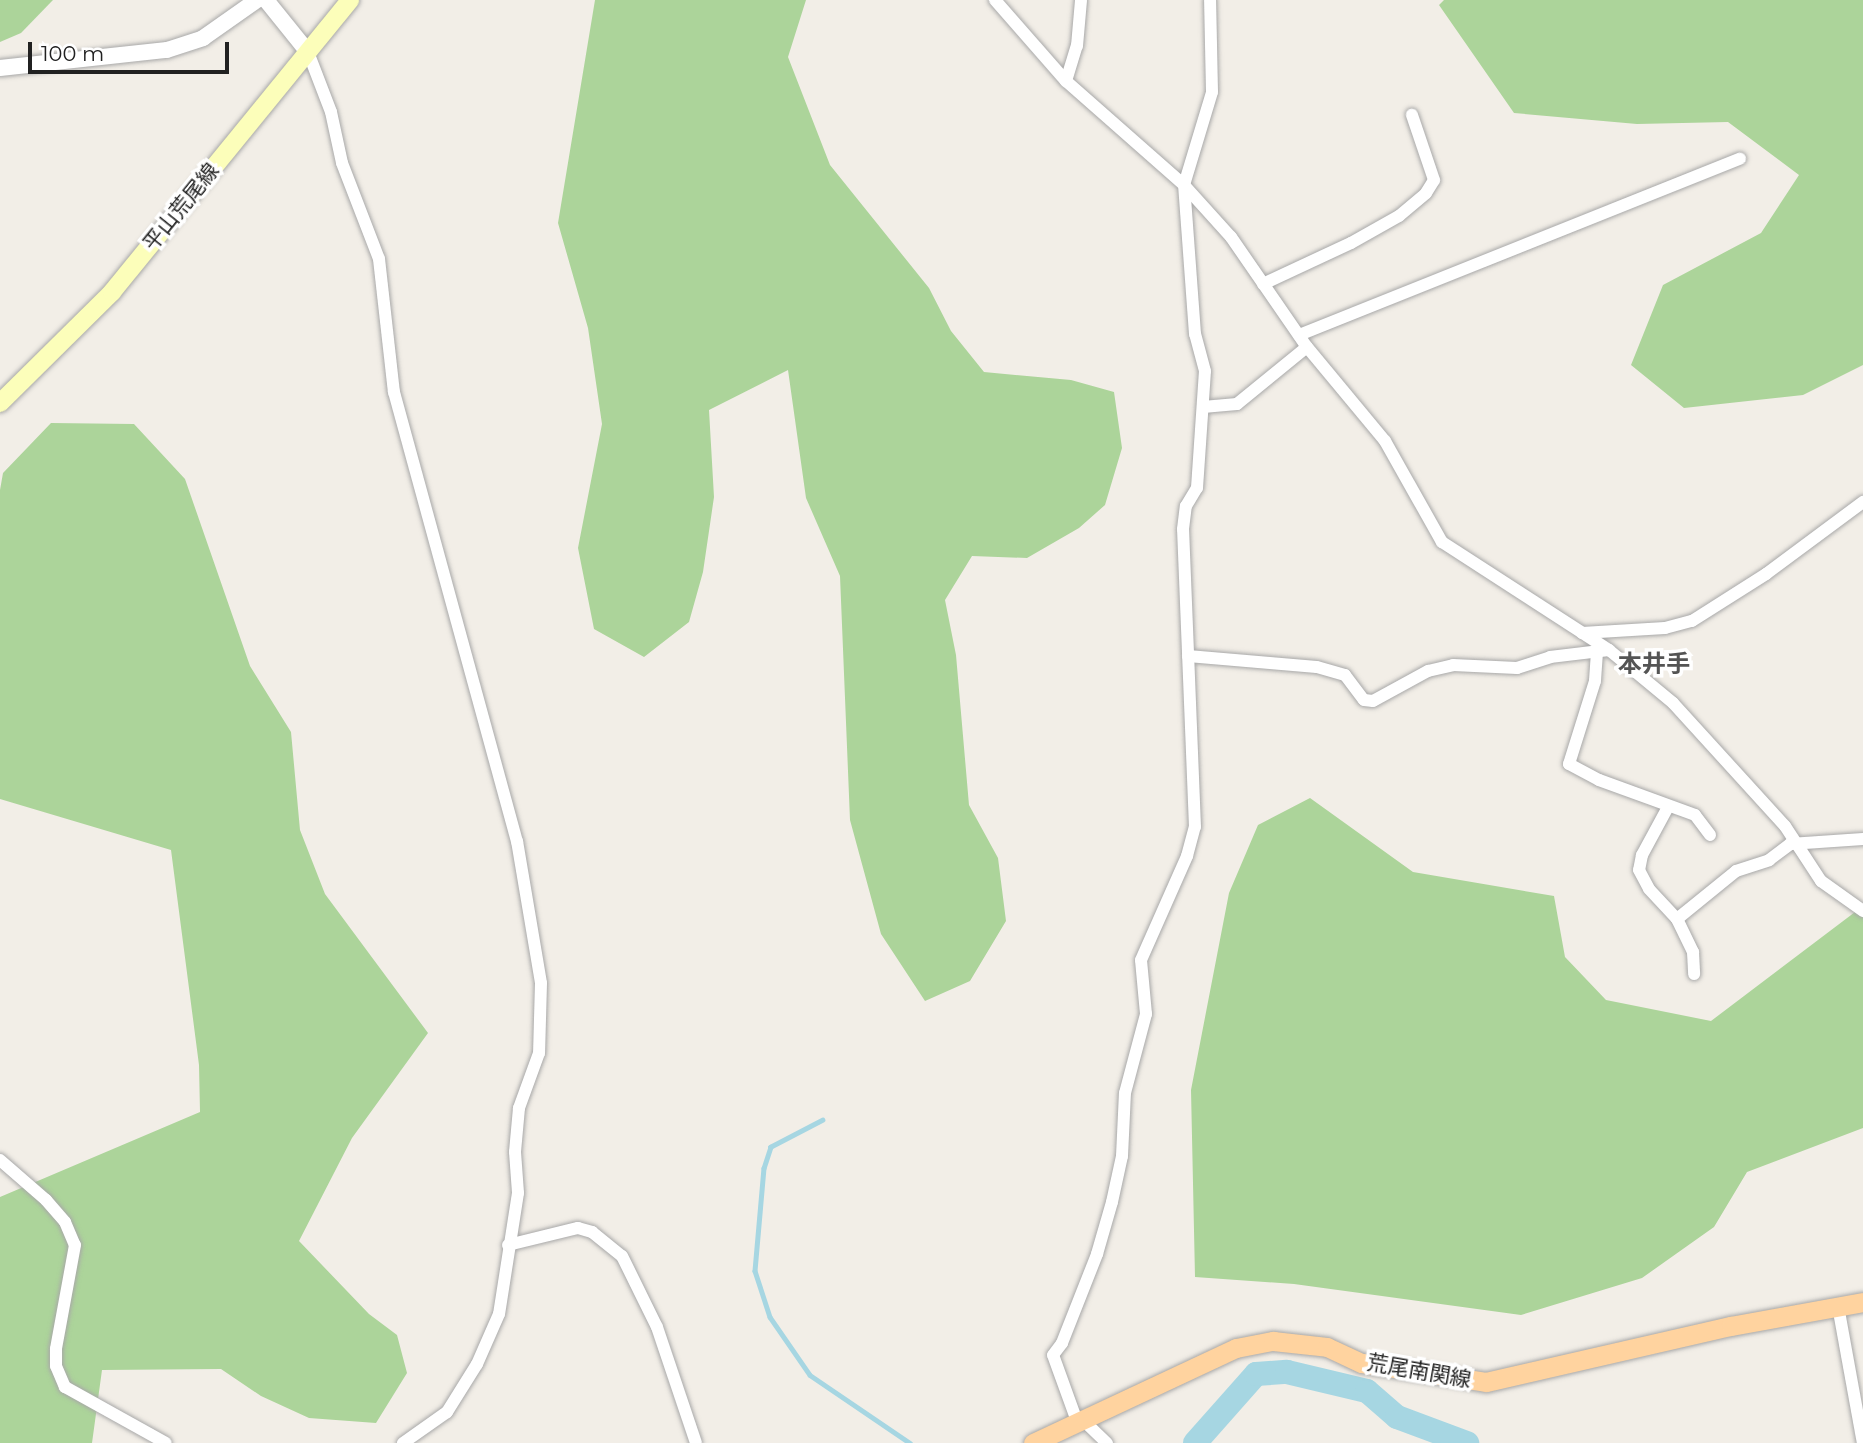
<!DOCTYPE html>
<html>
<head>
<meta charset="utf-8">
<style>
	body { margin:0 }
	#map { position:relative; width:1863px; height:1443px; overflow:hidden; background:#f2eee7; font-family:Montserrat,"Noto Sans JP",sans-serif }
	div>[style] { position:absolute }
	.forest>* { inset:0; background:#acd49a }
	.stream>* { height:4.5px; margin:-2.25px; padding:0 2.25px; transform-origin:2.25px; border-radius:2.25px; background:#a6d6e2 }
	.river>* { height:24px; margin:-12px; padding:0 12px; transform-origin:12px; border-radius:12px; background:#a6d6e2 }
	.roads { filter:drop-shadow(0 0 2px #a8a8a8) drop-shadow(0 0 2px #a8a8a8) }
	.minor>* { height:12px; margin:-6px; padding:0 6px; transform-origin:6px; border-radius:6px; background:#fff }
	.tertiary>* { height:16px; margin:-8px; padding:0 8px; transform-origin:8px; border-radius:8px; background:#fff }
	.secondary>* { height:18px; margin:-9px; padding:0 9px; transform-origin:9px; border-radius:9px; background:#fcfeba }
	.primary>* { height:19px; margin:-9.5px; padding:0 9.5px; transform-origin:9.5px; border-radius:9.5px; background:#ffd39f }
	span { translate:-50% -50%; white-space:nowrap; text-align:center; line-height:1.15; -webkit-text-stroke:7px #fff; paint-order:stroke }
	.street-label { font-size:21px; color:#212121 }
	.quarter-label { font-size:24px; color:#545454; font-weight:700 }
	.scale { position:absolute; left:28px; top:42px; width:201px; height:32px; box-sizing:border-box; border:4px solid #212121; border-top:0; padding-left:9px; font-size:21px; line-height:24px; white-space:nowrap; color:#212121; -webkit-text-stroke:5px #fff; paint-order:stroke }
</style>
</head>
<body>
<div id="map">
	<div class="forest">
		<i style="clip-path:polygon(0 0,53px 0,21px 33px,0 42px)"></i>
		<i style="clip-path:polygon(595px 0,806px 0,788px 57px,830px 165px,929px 288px,951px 331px,984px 372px,1071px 380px,1114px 392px,1122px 448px,1105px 505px,1079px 528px,1027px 558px,972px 556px,945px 600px,956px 655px,969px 805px,998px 858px,1006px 921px,970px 981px,925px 1001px,881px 934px,850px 820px,840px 576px,806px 498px,788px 370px,709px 410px,714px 497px,703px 572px,689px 622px,644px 657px,594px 629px,578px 548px,602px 424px,588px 328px,558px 223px)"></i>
		<i style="clip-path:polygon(1444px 0,1863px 0,1863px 365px,1803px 395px,1684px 408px,1631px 365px,1663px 285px,1761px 233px,1799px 175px,1728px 122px,1637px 124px,1514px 113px,1439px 5px)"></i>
		<i style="clip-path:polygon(51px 423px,134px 424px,185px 479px,250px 666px,291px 732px,300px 830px,325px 894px,428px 1033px,352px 1138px,299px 1241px,369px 1314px,397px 1335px,407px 1373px,376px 1423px,309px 1418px,261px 1396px,221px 1369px,102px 1370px,92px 1443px,0 1443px,0 1197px,200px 1112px,199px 1065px,171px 850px,0 799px,0 490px,3px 473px)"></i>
		<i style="clip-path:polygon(1310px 798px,1413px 872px,1554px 896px,1565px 957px,1606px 1000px,1711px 1021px,1863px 906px,1863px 1128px,1747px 1172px,1714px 1227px,1642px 1278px,1521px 1315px,1294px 1284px,1195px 1277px,1191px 1090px,1229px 893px,1258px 825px)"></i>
	</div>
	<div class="stream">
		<i style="left:823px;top:1120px;width:59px;rotate:152.6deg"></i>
		<i style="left:771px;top:1147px;width:22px;rotate:108deg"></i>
		<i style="left:764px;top:1168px;width:103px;rotate:95deg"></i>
		<i style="left:755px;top:1271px;width:48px;rotate:71.9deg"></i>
		<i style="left:770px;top:1317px;width:70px;rotate:55.4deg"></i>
		<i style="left:810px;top:1375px;width:121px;rotate:34.2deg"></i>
	</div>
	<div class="river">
		<i style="left:1195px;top:1443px;width:92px;rotate:-48.5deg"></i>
		<i style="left:1256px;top:1374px;width:31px;rotate:-4deg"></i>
		<i style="left:1287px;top:1372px;width:82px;rotate:13.4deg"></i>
		<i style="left:1367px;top:1391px;width:40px;rotate:41deg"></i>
		<i style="left:1397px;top:1417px;width:75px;rotate:20.4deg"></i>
	</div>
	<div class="roads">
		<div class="minor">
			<i style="left:995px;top:0;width:108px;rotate:48.8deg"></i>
			<i style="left:1066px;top:81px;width:157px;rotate:41.4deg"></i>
			<i style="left:1184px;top:185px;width:70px;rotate:47.9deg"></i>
			<i style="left:1231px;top:237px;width:134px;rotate:55.4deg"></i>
			<i style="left:1307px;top:347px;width:122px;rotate:50.3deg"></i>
			<i style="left:1385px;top:441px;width:116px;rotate:60.6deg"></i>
			<i style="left:1442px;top:542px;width:199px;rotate:32.9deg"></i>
			<i style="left:1609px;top:650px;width:83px;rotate:39.6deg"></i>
			<i style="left:1673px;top:703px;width:166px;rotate:47.7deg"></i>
			<i style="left:1785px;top:826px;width:66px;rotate:56.8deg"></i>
			<i style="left:1821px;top:881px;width:52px;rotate:35.5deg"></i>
			<i style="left:308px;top:52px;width:64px;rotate:69deg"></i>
			<i style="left:331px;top:112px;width:52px;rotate:77.8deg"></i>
			<i style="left:342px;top:163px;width:103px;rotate:68.9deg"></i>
			<i style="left:379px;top:259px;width:134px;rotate:83.6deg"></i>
			<i style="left:394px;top:392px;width:466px;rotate:74.7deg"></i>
			<i style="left:517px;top:841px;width:144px;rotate:80.4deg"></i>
			<i style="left:541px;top:983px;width:70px;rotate:91.6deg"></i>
			<i style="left:539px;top:1053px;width:59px;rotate:110deg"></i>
			<i style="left:519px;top:1108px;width:44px;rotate:95.2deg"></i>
			<i style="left:515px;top:1152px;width:41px;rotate:85.8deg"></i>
			<i style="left:518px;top:1193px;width:122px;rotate:98.9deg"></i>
			<i style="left:499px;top:1314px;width:55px;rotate:113.7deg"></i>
			<i style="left:477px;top:1364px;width:57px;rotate:122deg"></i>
			<i style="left:447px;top:1412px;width:54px;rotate:144.8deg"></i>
			<i style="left:1066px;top:81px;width:37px;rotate:-73deg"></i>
			<i style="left:1077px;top:46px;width:46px;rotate:-85deg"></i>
			<i style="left:1263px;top:284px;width:97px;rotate:-25deg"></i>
			<i style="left:1351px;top:243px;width:55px;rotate:-29.4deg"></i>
			<i style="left:1399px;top:216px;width:35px;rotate:-40deg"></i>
			<i style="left:1426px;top:193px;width:15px;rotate:-58deg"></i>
			<i style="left:1434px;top:180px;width:69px;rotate:-108.7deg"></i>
			<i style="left:1299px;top:335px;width:475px;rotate:-21.8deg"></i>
			<i style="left:1203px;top:407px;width:34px;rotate:-5deg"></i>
			<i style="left:1237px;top:404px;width:90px;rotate:-39.2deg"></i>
			<i style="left:1582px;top:633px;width:83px;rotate:-3.4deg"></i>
			<i style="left:1665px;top:628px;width:28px;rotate:-15deg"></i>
			<i style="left:1692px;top:621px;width:88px;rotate:-32.4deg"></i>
			<i style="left:1766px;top:574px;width:121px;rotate:-36.6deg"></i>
			<i style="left:1597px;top:652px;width:29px;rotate:94deg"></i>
			<i style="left:1595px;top:681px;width:87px;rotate:107.4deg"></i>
			<i style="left:1569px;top:764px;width:34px;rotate:28deg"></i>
			<i style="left:1599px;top:780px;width:102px;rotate:20deg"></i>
			<i style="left:1695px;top:815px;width:25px;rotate:53deg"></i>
			<i style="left:1188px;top:656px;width:129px;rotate:4.9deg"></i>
			<i style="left:1317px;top:667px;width:29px;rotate:16deg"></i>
			<i style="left:1345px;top:675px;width:31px;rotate:53deg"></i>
			<i style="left:1364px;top:700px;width:9px;rotate:6deg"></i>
			<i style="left:1373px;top:701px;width:63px;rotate:-28.6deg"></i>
			<i style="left:1428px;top:671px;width:26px;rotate:-13deg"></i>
			<i style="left:1453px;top:665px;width:64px;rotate:2.7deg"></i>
			<i style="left:1517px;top:668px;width:35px;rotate:-18deg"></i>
			<i style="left:1550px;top:657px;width:59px;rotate:-6.8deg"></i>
			<i style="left:1668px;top:807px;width:55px;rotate:118.4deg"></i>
			<i style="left:1642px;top:855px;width:15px;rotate:101deg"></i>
			<i style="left:1639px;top:870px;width:21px;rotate:62deg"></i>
			<i style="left:1649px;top:889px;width:41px;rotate:47deg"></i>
			<i style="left:1677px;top:919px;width:37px;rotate:64deg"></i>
			<i style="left:1693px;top:952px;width:22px;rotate:87deg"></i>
			<i style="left:1677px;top:919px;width:76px;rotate:-39.1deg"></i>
			<i style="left:1736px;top:871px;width:35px;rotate:-18deg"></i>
			<i style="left:1769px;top:860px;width:26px;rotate:-37deg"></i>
			<i style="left:1790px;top:844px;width:73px;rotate:-3.9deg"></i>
			<i style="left:0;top:1160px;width:61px;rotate:41deg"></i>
			<i style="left:46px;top:1200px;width:29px;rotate:49deg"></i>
			<i style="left:65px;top:1222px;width:25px;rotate:67deg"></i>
			<i style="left:75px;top:1245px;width:106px;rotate:100.4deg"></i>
			<i style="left:56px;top:1349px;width:17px;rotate:90deg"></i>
			<i style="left:56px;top:1366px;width:23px;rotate:67deg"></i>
			<i style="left:65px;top:1387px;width:115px;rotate:29deg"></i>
			<i style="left:508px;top:1245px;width:72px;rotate:-13.7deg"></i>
			<i style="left:578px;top:1228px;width:15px;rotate:16deg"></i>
			<i style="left:592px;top:1232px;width:38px;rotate:39deg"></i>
			<i style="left:622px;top:1256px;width:79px;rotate:63.8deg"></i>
			<i style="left:657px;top:1327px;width:122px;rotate:71.4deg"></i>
			<i style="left:1838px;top:1306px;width:139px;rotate:79.7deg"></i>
			<i style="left:1084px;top:1421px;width:32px;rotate:44deg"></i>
			<i style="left:1078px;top:1424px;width:73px;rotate:-109.9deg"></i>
			<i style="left:1053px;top:1355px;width:15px;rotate:-53deg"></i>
			<i style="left:1062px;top:1343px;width:96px;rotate:-68.5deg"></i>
			<i style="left:1097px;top:1254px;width:54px;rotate:-73.9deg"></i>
			<i style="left:1112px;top:1202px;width:47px;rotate:-77.7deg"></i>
			<i style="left:1122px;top:1156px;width:63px;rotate:-87.3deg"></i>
			<i style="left:1125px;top:1093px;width:82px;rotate:-75.1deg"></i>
			<i style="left:1146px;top:1014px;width:54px;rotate:-95.3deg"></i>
			<i style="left:1141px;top:960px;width:114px;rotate:-66.1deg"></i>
			<i style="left:1187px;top:856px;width:30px;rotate:-75deg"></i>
			<i style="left:1195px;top:827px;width:298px;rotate:-92.3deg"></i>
			<i style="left:1183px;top:529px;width:23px;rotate:-83deg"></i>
			<i style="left:1186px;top:506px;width:21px;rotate:-59deg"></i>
			<i style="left:1197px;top:488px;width:117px;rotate:-86.1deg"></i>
			<i style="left:1205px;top:371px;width:38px;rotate:-105deg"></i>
			<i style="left:1195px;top:334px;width:149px;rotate:-94.2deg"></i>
			<i style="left:1184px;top:185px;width:97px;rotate:-73.2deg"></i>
			<i style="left:1212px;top:92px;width:92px;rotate:-91.2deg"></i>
		</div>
		<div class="tertiary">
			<i style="left:266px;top:0;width:67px;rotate:51.1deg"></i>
			<i style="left:0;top:68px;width:168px;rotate:-6.2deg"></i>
			<i style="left:167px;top:50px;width:38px;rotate:-18deg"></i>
			<i style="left:203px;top:38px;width:66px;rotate:-35.1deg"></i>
		</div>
		<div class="secondary">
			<i style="left:0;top:403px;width:158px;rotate:-44.7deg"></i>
			<i style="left:112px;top:292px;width:377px;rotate:-50.8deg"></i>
		</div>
		<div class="primary">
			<i style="left:1033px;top:1443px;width:224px;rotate:-25.1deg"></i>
			<i style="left:1236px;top:1348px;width:38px;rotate:-11deg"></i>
			<i style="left:1273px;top:1341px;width:54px;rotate:6.3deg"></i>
			<i style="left:1327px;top:1347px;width:38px;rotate:25deg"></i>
			<i style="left:1362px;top:1363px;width:125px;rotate:8.7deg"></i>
			<i style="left:1486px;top:1382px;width:251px;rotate:-12.9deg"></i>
			<i style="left:1731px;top:1326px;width:134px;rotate:-10.3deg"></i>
		</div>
	</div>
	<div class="street-label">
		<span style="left:181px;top:207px;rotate:-51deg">平山荒尾線</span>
		<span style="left:1419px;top:1371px;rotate:10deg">荒尾南関線</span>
	</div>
	<div class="quarter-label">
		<span style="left:1654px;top:664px">本井手</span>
	</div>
	<div class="scale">100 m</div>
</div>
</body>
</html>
